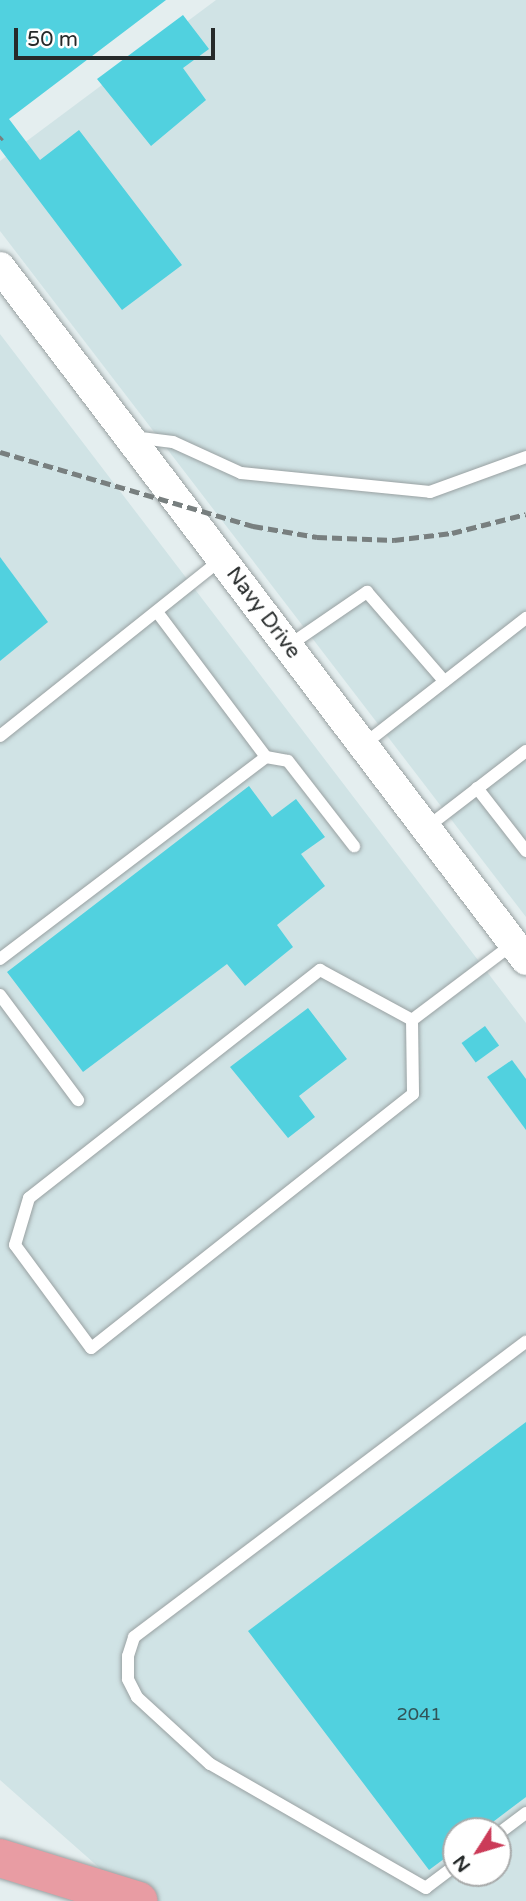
<!DOCTYPE html>
<html>
<head>
<meta charset="utf-8">
<style>
	body { margin:0 }
	#map { position:relative; width:526px; height:1901px; overflow:hidden; background:#e4eeef; font-family:"Varela Round",sans-serif }
	div>[style] { position:absolute }
	.built>* { inset:0; background:#d0e3e5 }
	.building>* { inset:0; background:#51d1df; transform-origin:0 0 }
	.roads { filter:drop-shadow(0 0 2px #99a1a2) drop-shadow(0 0 2px #99a1a2) }
	.service>* { height:12px; margin:-6px; padding:0 6px; transform-origin:6px; border-radius:6px; background:#fff }
	.tertiary>* { height:30px; margin:-15px; padding:0 15px; transform-origin:15px; border-radius:15px; background:#fff }
	.motorway>* { height:38px; margin:-19px; padding:0 19px; transform-origin:19px; border-radius:19px; background:#e89ca3 }
	.rail>* { height:5px; margin-top:-2.5px; transform-origin:0; background:repeating-linear-gradient(90deg,#787f7f 0 10px,transparent 0 15px) }
	span { translate:-50% -50%; white-space:nowrap; text-align:center; line-height:1.15; -webkit-text-stroke:7px #fff; paint-order:stroke }
	.number-label { font-size:18px; color:#315457 }
	.number-label span { -webkit-text-stroke-width:0 }
	.street-label { font-size:21px; color:#262a2a }
	.north { position:absolute; left:442px; top:1817px; width:70px; height:70px; box-sizing:border-box; background:#fff; border:2px solid #a8aaaa; border-radius:50%; rotate:233deg; font-size:19px; font-weight:700; line-height:28px; text-align:center; color:#262a2a }
	.north::after { content:''; display:block; margin:auto; width:24px; height:32px; background:#cb3b58; clip-path:polygon(50% 0,100% 100%,50% 72%,0 100%) }
	.scale { position:absolute; left:14px; top:28px; width:201px; height:32px; box-sizing:border-box; border:4px solid #262a2a; border-top:0; padding-left:9px; font-size:21px; line-height:24px; white-space:nowrap; color:#262a2a; -webkit-text-stroke:5px #fff; paint-order:stroke }
</style>
</head>
<body>
<div id="map">
	<div class="built">
		<i style="clip-path:polygon(216px 0,526px 0,526px 917px,0 231px,0 161px)"></i>
		<i style="clip-path:polygon(evenodd,0 334px,526px 1023px,526px 1901px,137px 1901px,0 1780px,0 334px,456px 1831px,498px 1831px,498px 1873px,456px 1873px,456px 1831px)"></i>
	</div>
	<div class="building">
		<i style="clip-path:polygon(0 0,166px 0,9px 119px,40px 160px,79px 130px,182px 265px,122px 310px,0 149px)"></i>
		<i style="clip-path:polygon(183px 15px,209px 49px,183px 68px,206px 100px,151px 146px,97px 79px)"></i>
		<i style="clip-path:polygon(0 557px,48px 622px,0 661px)"></i>
		<i style="clip-path:polygon(249px 786px,272px 817px,296px 799px,325px 837px,301px 854px,325px 886px,277px 925px,293px 947px,245px 986px,227px 964px,83px 1072px,7px 972px)"></i>
		<i style="clip-path:polygon(308px 1008px,347px 1059px,299px 1096px,315px 1117px,288px 1138px,230px 1067px)"></i>
		<i style="left:485px;top:1026px;width:24px;height:29px;rotate:54deg"></i>
		<i style="clip-path:polygon(512px 1060px,526px 1079px,526px 1130px,487px 1077px)"></i>
		<i style="clip-path:polygon(526px 1422px,526px 1797px,481px 1831px,456px 1831px,456px 1850px,429px 1870px,248px 1631px)"></i>
	</div>
	<div class="roads">
		<div class="service">
			<i style="left:133px;top:437px;width:40px;rotate:7.1deg"></i>
			<i style="left:173px;top:442px;width:75px;rotate:24.5deg"></i>
			<i style="left:241px;top:473px;width:190px;rotate:5.7deg"></i>
			<i style="left:430px;top:492px;width:102px;rotate:-20deg"></i>
			<i style="left:288px;top:646px;width:96px;rotate:-34.4deg"></i>
			<i style="left:367px;top:592px;width:118px;rotate:49.1deg"></i>
			<i style="left:0;top:736px;width:284px;rotate:-38.6deg"></i>
			<i style="left:363px;top:745px;width:207px;rotate:-37.9deg"></i>
			<i style="left:266px;top:757px;width:22px;rotate:10deg"></i>
			<i style="left:288px;top:761px;width:108px;rotate:52.2deg"></i>
			<i style="left:477px;top:788px;width:80px;rotate:52.1deg"></i>
			<i style="left:426px;top:828px;width:126px;rotate:-37.6deg"></i>
			<i style="left:0;top:959px;width:334px;rotate:-37.2deg"></i>
			<i style="left:266px;top:757px;width:181px;rotate:-126.9deg"></i>
			<i style="left:320px;top:970px;width:105px;rotate:28.5deg"></i>
			<i style="left:412px;top:1020px;width:74px;rotate:89.2deg"></i>
			<i style="left:413px;top:1094px;width:410px;rotate:141.7deg"></i>
			<i style="left:91px;top:1348px;width:128px;rotate:-126.4deg"></i>
			<i style="left:15px;top:1245px;width:49px;rotate:-73.4deg"></i>
			<i style="left:29px;top:1198px;width:370px;rotate:-38.1deg"></i>
			<i style="left:0;top:995px;width:131px;rotate:53.4deg"></i>
			<i style="left:412px;top:1020px;width:126px;rotate:-37deg"></i>
			<i style="left:498px;top:1834px;width:35px;rotate:-37deg"></i>
			<i style="left:456px;top:1865px;width:38px;rotate:143deg"></i>
			<i style="left:426px;top:1888px;width:249px;rotate:-150.1deg"></i>
			<i style="left:210px;top:1764px;width:99px;rotate:-137.5deg"></i>
			<i style="left:137px;top:1697px;width:20px;rotate:-117deg"></i>
			<i style="left:128px;top:1679px;width:23px;rotate:-90deg"></i>
			<i style="left:128px;top:1656px;width:20px;rotate:-72deg"></i>
			<i style="left:134px;top:1637px;width:491px;rotate:-37deg"></i>
		</div>
		<div class="tertiary">
			<i style="left:0;top:267px;width:870px;rotate:52.8deg"></i>
		</div>
		<div class="motorway">
			<i style="left:0;top:1858px;width:145px;rotate:17.2deg"></i>
		</div>
	</div>
	<div class="rail">
		<i style="left:0;top:139px;width:3px;rotate:-45deg"></i>
		<i style="left:0;top:452px;width:264px;rotate:16.3deg"></i>
		<i style="left:253px;top:526px;width:65px;rotate:9.8deg"></i>
		<i style="left:317px;top:537px;width:77px;rotate:2.2deg"></i>
		<i style="left:394px;top:540px;width:58px;rotate:-6.9deg"></i>
		<i style="left:452px;top:533px;width:76px;rotate:-14.4deg"></i>
	</div>
	<div class="number-label">
		<span style="left:419px;top:1714px">2041</span>
	</div>
	<div class="street-label">
		<span style="left:263px;top:613px;rotate:53deg">Navy Drive</span>
	</div>
	<div class="north">N</div>
	<div class="scale">50 m</div>
</div>
</body>
</html>
